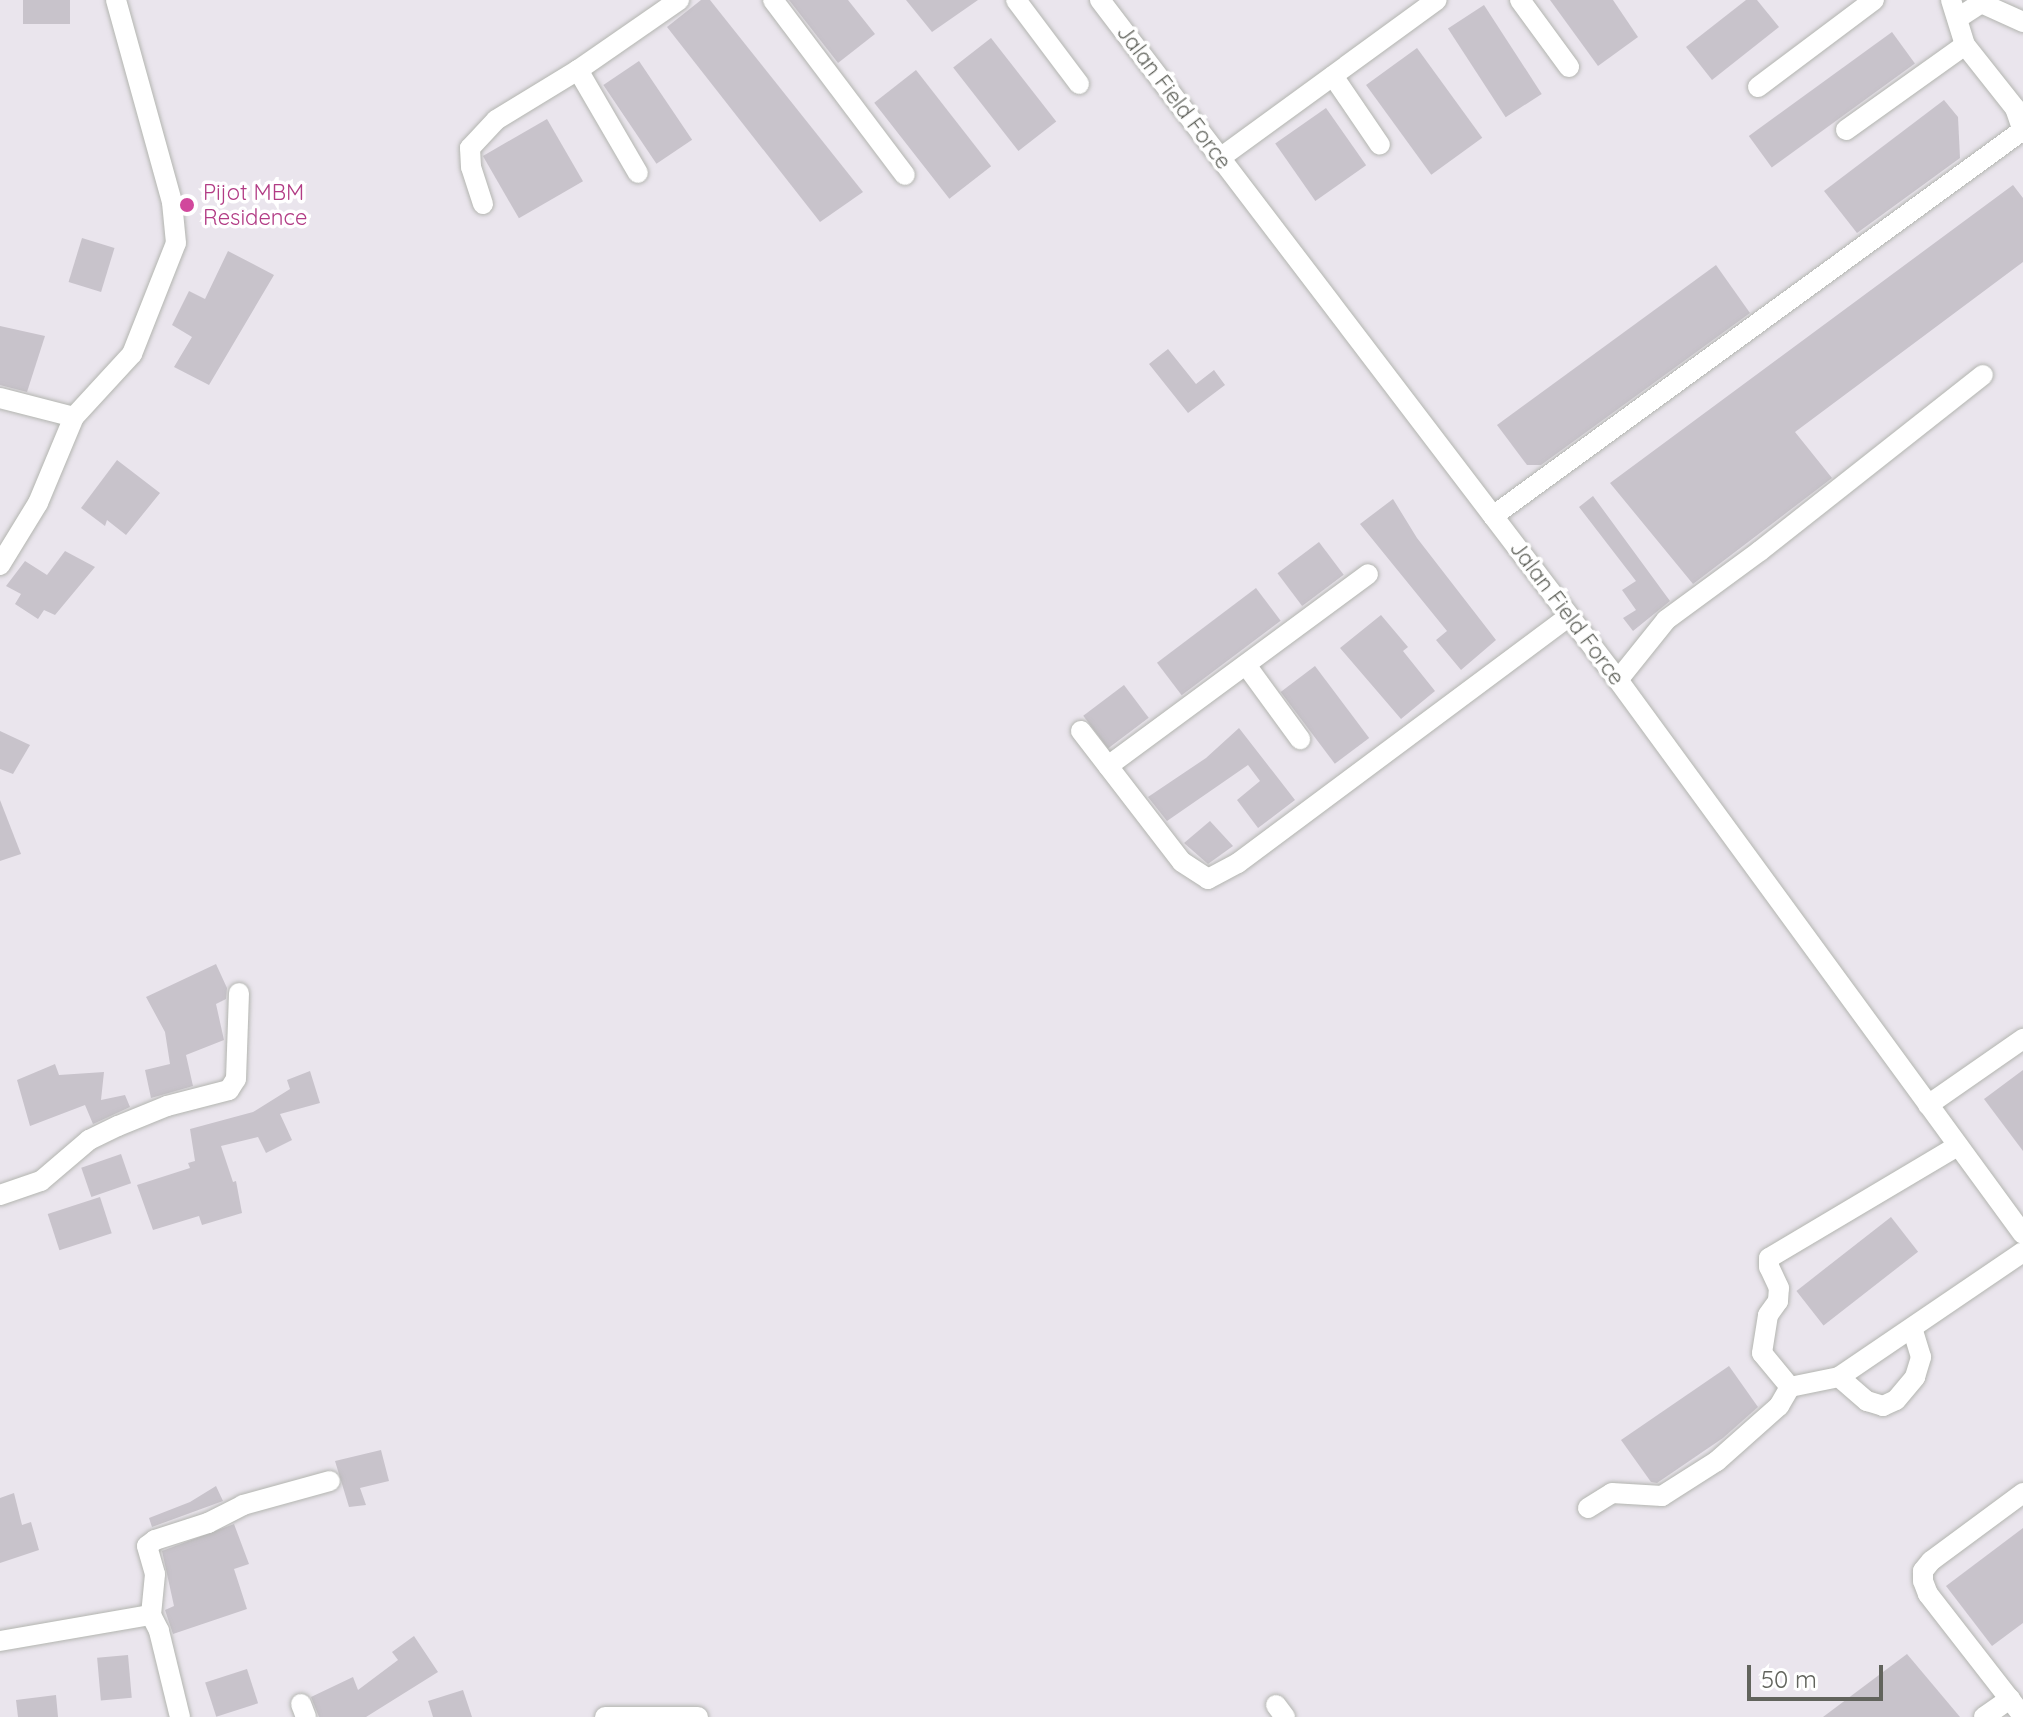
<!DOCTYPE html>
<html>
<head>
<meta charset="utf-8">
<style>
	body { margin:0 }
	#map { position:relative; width:2023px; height:1717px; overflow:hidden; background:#eae5ed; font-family:Quicksand,sans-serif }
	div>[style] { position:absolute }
	.building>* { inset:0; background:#c8c3cb; transform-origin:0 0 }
	.roads { filter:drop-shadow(0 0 2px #b3b5b0) drop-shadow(0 0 2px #b3b5b0) }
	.minor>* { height:20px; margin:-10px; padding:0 10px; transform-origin:10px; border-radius:10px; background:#fff }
	.dots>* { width:22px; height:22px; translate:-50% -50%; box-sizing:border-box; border:4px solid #fff; border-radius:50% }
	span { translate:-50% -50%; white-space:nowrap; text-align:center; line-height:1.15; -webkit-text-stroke:7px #fff; paint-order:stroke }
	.street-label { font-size:22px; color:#61635c }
	.hotel-label { font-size:22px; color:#b23c85 }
	.left { translate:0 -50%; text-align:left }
	.scale { position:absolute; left:1747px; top:1665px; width:136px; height:36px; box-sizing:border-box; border:4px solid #61635c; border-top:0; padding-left:10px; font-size:24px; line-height:28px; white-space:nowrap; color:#61635c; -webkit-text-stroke:6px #fff; paint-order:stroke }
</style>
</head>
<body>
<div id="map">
	<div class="building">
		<i style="left:23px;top:0;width:47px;height:24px"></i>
		<i style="clip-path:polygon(701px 0,710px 0,863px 192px,820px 222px,667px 27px)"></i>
		<i style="clip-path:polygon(789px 0,848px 0,875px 34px,838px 63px)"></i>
		<i style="clip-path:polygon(906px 0,978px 0,932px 32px)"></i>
		<i style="clip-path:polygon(1550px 0,1613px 0,1638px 37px,1598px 66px)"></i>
		<i style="clip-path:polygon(1746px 0,1757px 0,1779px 27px,1712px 80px,1686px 47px)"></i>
		<i style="left:1484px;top:5px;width:106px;height:43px;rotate:57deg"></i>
		<i style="left:1892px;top:32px;width:39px;height:177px;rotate:54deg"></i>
		<i style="left:991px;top:38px;width:106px;height:48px;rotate:52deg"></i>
		<i style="left:1417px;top:48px;width:111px;height:63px;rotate:54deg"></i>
		<i style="left:639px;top:61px;width:95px;height:43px;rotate:56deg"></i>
		<i style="left:916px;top:70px;width:122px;height:53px;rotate:52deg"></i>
		<i style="clip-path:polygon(1944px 100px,1958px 117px,1960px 158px,1857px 233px,1824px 191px)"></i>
		<i style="left:1326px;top:108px;width:70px;height:62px;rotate:55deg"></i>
		<i style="left:547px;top:119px;width:72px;height:74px;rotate:60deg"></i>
		<i style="clip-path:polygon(2013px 185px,2023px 198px,2023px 262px,1795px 432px,1832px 478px,1693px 584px,1610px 483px)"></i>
		<i style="left:82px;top:238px;width:34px;height:46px;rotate:17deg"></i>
		<i style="clip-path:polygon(228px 251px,274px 275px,209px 385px,174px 367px,192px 337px,172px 325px,189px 291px,205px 299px)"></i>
		<i style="clip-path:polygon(1716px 265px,1750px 313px,1541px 465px,1527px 465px,1497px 425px)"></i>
		<i style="clip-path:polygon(0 326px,45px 336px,27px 392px,0 385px)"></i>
		<i style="clip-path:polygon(1168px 349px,1196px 384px,1214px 370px,1225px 385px,1188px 413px,1149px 364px)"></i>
		<i style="clip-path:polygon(117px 460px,160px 493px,126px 535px,107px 520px,105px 526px,81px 508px)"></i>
		<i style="clip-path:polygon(1593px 496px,1670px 601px,1633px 631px,1623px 618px,1636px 610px,1622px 590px,1636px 581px,1579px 507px)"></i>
		<i style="clip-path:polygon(1393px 499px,1417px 538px,1496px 640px,1461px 670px,1436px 640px,1447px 631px,1360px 524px)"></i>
		<i style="left:1319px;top:542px;width:41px;height:52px;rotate:53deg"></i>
		<i style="clip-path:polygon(65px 551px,95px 567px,55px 615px,44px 610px,38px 619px,15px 604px,21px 594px,6px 586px,25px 561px,47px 575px)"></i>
		<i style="left:1256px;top:588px;width:41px;height:124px;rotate:53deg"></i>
		<i style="clip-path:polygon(1381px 615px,1408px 647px,1403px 651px,1435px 691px,1401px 719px,1340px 648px)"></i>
		<i style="left:1315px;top:666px;width:90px;height:43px;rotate:53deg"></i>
		<i style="left:1124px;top:685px;width:41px;height:51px;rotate:53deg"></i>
		<i style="clip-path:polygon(1239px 728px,1295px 800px,1258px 828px,1237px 800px,1260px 781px,1248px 765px,1167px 821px,1148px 797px,1206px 758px)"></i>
		<i style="clip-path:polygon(0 731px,30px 745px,13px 774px,0 769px)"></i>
		<i style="clip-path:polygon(0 800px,21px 854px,0 861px)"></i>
		<i style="clip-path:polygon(1210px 821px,1233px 846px,1208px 864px,1184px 843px)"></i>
		<i style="clip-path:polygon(216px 964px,227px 988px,226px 999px,216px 1004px,224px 1040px,186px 1055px,193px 1086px,151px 1098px,145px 1070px,170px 1064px,165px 1032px,146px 997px)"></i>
		<i style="clip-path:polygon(55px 1064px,59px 1075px,104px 1072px,101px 1100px,125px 1095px,130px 1107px,93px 1124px,85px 1105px,30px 1126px,17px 1080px)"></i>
		<i style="clip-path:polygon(2023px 1070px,2023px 1151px,1984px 1099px)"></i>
		<i style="clip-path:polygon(310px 1071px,320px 1103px,280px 1114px,292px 1140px,266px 1153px,258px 1137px,221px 1146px,233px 1182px,236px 1181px,242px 1213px,202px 1225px,199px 1216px,153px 1230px,137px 1185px,190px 1168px,188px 1163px,195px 1161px,190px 1129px,253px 1112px,290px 1089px,287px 1080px)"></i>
		<i style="left:121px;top:1154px;width:31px;height:42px;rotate:71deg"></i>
		<i style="left:100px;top:1197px;width:38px;height:55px;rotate:72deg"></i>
		<i style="left:1891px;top:1217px;width:44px;height:120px;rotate:52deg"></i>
		<i style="clip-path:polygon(1729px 1366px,1758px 1407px,1723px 1438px,1657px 1483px,1651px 1482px,1621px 1440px)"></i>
		<i style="clip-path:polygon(381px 1450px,389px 1481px,360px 1488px,366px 1505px,349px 1507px,335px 1461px)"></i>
		<i style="clip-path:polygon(216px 1486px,223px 1501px,152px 1527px,149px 1518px,190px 1502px)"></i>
		<i style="clip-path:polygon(14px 1493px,22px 1525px,31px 1522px,39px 1550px,0 1563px,0 1498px)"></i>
		<i style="clip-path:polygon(234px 1524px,249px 1564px,234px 1569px,247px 1609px,173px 1634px,165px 1610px,174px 1606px,162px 1551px)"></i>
		<i style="clip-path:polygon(2023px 1528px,2023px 1623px,1992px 1646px,1946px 1586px)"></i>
		<i style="clip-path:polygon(414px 1636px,438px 1672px,366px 1717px,319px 1717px,311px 1697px,353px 1677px,358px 1690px,398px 1660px,392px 1652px)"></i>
		<i style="clip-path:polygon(1907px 1654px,1960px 1717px,1823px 1717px)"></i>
		<i style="left:128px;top:1655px;width:43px;height:31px;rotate:85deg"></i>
		<i style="left:247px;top:1669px;width:36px;height:44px;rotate:72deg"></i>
		<i style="clip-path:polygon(463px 1690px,472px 1717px,433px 1717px,428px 1701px)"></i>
		<i style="clip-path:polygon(56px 1695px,58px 1717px,18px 1717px,16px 1700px)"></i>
	</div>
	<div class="roads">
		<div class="minor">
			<i style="left:773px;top:0;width:219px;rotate:53deg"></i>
			<i style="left:1016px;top:0;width:105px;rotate:53.1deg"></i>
			<i style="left:1100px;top:0;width:855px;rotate:52.7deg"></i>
			<i style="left:1618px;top:680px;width:686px;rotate:53.83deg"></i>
			<i style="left:1520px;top:0;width:83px;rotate:53.8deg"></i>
			<i style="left:1951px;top:0;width:47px;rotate:72.7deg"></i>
			<i style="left:1965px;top:45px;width:80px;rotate:51.6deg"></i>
			<i style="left:2015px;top:108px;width:24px;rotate:71deg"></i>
			<i style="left:1958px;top:18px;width:27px;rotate:-33deg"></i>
			<i style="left:1981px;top:3px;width:46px;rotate:24.3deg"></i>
			<i style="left:578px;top:70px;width:119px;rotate:59.8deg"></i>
			<i style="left:1333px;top:76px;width:83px;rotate:55.7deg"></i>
			<i style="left:1758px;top:87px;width:145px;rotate:-36.9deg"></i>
			<i style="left:1846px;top:130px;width:146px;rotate:-35.5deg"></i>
			<i style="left:1220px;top:158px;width:268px;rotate:-36.1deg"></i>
			<i style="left:483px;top:204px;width:39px;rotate:-108deg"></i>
			<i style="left:471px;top:167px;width:19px;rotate:-93deg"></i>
			<i style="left:470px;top:148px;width:38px;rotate:-47deg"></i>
			<i style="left:496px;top:120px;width:96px;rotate:-31.4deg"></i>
			<i style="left:578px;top:70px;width:123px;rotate:-34.7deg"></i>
			<i style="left:0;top:398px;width:76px;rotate:14.4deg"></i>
			<i style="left:1493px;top:516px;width:656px;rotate:-36.07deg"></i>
			<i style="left:0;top:565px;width:73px;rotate:-58.5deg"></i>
			<i style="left:38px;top:503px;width:93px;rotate:-67.3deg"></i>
			<i style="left:74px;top:417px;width:86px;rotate:-47.4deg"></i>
			<i style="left:132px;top:354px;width:119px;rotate:-68.4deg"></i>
			<i style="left:176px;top:243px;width:41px;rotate:-95.6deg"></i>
			<i style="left:172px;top:202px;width:210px;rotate:-105.5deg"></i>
			<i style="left:1246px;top:665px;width:92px;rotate:53.9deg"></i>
			<i style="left:1618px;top:680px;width:77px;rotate:-51.3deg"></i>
			<i style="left:1666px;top:620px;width:117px;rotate:-36.3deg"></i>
			<i style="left:1760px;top:551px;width:284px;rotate:-38.3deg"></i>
			<i style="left:1081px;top:731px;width:165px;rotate:52.4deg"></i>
			<i style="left:1182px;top:862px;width:31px;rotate:33deg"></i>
			<i style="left:1208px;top:879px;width:34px;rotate:-28deg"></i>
			<i style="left:1238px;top:863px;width:413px;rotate:-36.7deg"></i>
			<i style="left:1108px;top:766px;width:323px;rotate:-36.4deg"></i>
			<i style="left:1928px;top:1105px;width:116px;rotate:-34.8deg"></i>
			<i style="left:0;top:1195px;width:43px;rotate:-18.9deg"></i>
			<i style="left:41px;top:1181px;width:63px;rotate:-40.5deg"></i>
			<i style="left:89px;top:1140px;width:32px;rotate:-26deg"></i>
			<i style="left:118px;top:1126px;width:53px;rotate:-22.2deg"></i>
			<i style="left:167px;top:1106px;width:64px;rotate:-14.5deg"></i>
			<i style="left:229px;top:1090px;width:13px;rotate:-58deg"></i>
			<i style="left:236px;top:1079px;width:86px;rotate:-88deg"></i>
			<i style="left:1839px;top:1377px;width:37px;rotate:41deg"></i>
			<i style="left:1867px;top:1401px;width:17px;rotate:17deg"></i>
			<i style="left:1883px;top:1406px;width:14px;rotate:-25deg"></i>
			<i style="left:1896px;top:1400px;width:30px;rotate:-50deg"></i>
			<i style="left:1915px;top:1377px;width:21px;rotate:-73deg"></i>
			<i style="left:1921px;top:1357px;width:30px;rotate:-107deg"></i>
			<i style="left:1790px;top:1387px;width:44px;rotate:-129.5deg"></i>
			<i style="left:1762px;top:1353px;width:38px;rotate:-81deg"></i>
			<i style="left:1768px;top:1315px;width:17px;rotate:-54deg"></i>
			<i style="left:1778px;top:1301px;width:13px;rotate:-86deg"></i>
			<i style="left:1779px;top:1288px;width:23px;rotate:-115deg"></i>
			<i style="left:1769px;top:1267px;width:9px;rotate:-90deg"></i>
			<i style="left:1769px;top:1258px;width:220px;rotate:-30.7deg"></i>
			<i style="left:2023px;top:1493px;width:114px;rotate:143.5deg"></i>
			<i style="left:1931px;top:1561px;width:13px;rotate:129deg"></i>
			<i style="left:1923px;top:1571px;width:10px;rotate:90deg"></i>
			<i style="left:1923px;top:1581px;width:14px;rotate:69deg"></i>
			<i style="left:1928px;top:1594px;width:155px;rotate:52.1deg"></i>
			<i style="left:1588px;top:1508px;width:28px;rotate:-32deg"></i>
			<i style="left:1612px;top:1493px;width:50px;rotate:3.4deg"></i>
			<i style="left:1662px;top:1496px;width:65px;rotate:-32.5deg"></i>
			<i style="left:1717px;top:1461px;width:83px;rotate:-41.6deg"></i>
			<i style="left:1779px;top:1406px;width:22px;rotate:-60deg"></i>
			<i style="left:1790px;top:1387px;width:50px;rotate:-11.5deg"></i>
			<i style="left:1839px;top:1377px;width:222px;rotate:-34.2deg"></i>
			<i style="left:151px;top:1615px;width:41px;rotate:-84.4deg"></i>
			<i style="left:155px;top:1574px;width:29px;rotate:-106deg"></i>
			<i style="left:147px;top:1546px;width:10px;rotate:-37deg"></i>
			<i style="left:155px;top:1540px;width:56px;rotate:-17.8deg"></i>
			<i style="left:208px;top:1523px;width:39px;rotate:-27deg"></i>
			<i style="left:243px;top:1505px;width:90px;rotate:-15.4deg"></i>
			<i style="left:0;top:1641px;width:153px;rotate:-9.8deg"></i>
			<i style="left:151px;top:1615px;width:18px;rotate:63deg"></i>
			<i style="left:159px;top:1631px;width:89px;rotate:76.3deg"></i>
			<i style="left:301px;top:1704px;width:14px;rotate:69deg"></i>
			<i style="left:1276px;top:1705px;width:15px;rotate:53deg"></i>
			<i style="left:605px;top:1717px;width:93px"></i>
			<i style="left:1984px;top:1717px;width:32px;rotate:-35deg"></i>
		</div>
	</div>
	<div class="dots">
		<i style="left:187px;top:205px;background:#d1479c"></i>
	</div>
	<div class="street-label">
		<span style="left:1174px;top:97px;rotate:53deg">Jalan Field Force</span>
		<span style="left:1567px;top:613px;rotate:53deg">Jalan Field Force</span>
	</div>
	<div class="hotel-label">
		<span class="left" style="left:203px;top:205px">Pijot MBM<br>Residence</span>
	</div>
	<div class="scale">50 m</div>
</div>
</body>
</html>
